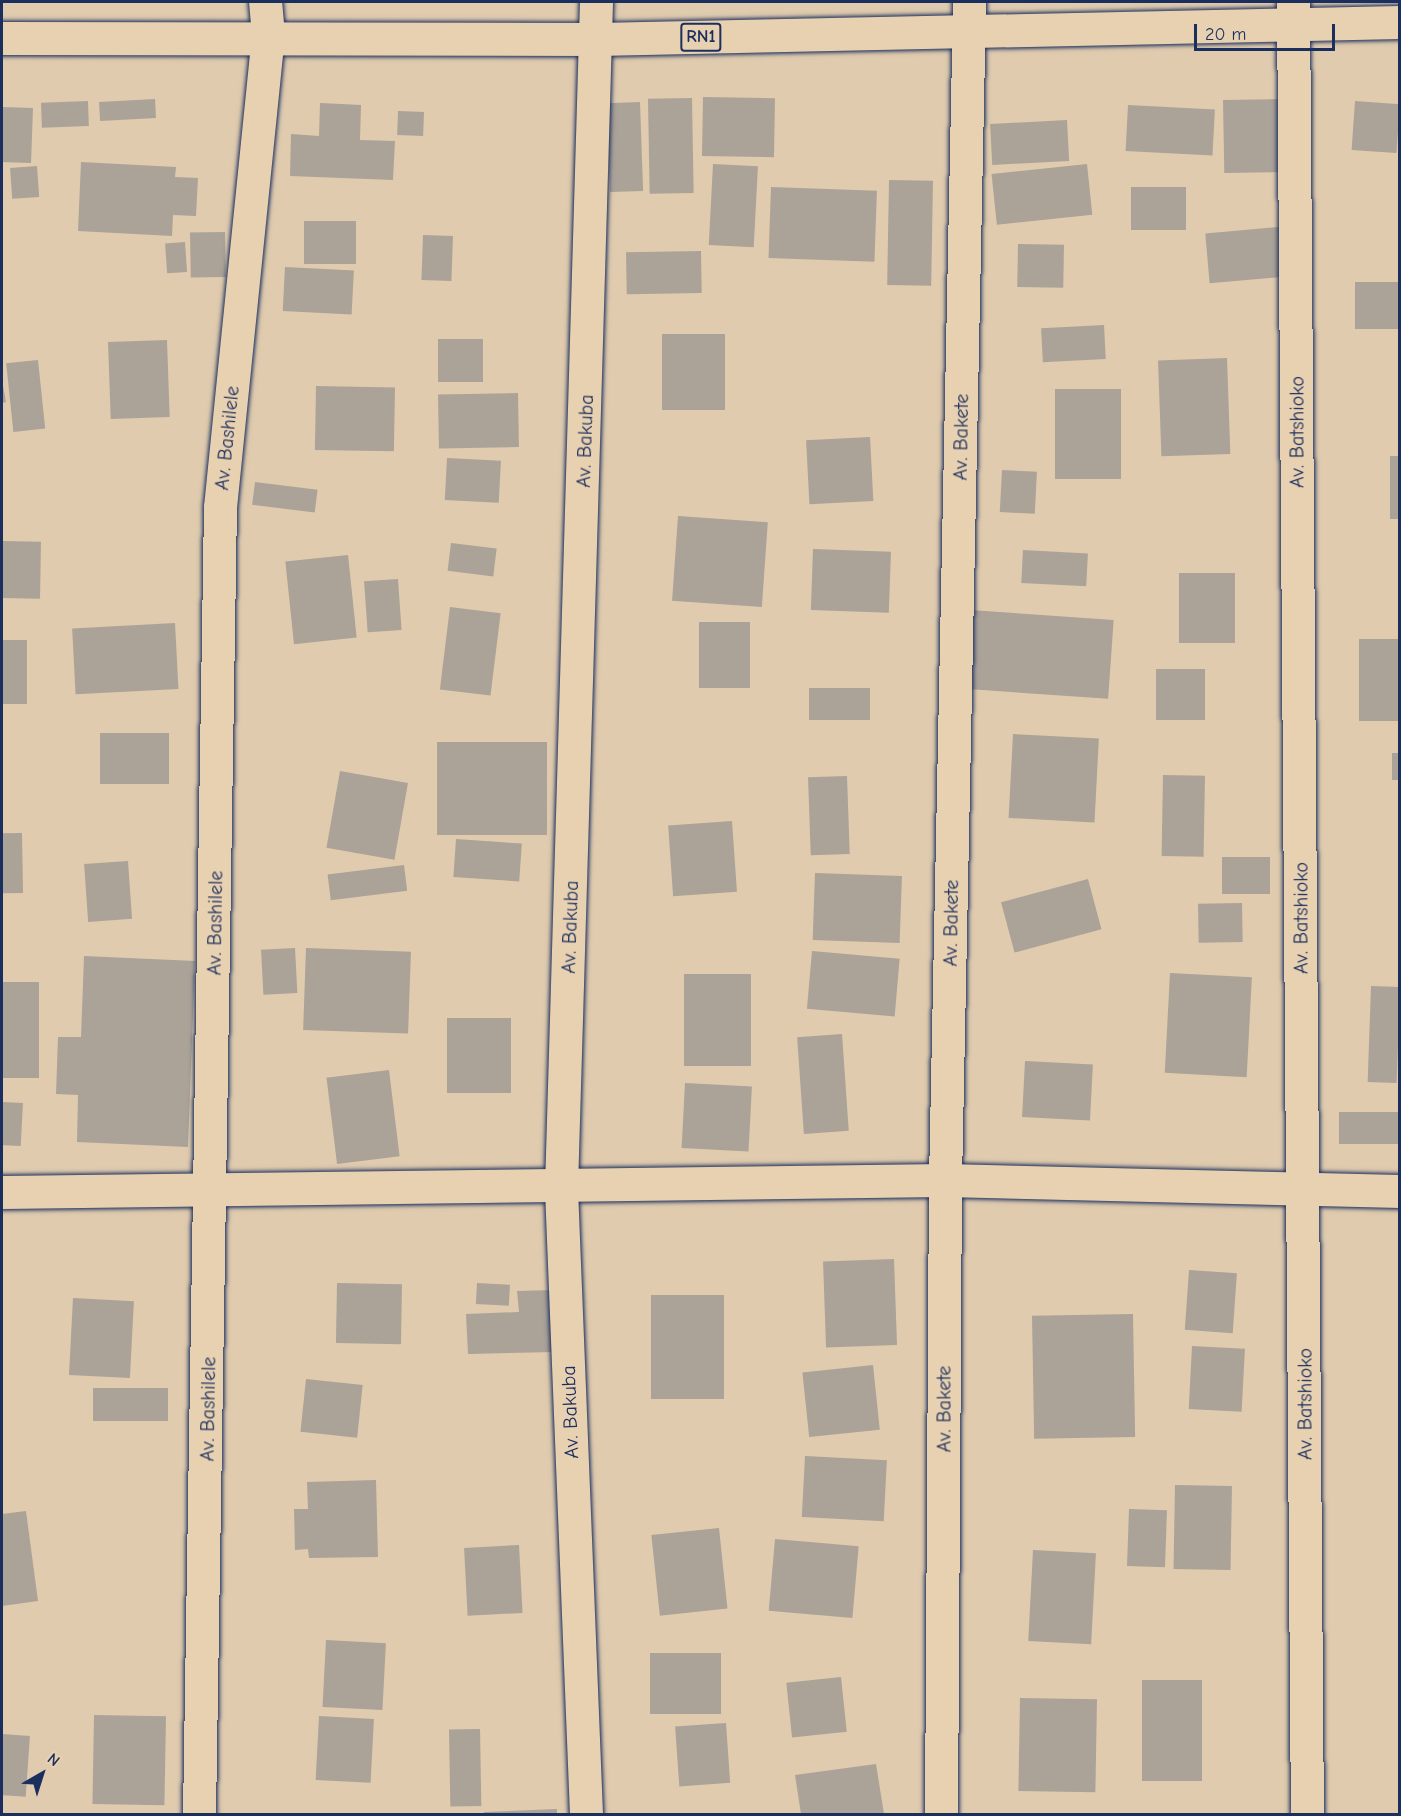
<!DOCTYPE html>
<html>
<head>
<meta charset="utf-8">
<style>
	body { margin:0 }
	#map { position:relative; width:1401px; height:1816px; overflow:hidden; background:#e0cbae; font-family:"Comic Neue",sans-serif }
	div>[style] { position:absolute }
	.building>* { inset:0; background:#aba298; transform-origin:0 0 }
	.roads { filter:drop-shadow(0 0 2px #1b2f5e) drop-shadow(0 0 2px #1b2f5e) }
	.street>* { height:33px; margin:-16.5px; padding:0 16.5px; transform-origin:16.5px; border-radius:16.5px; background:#e8d1b1 }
	.highway>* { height:33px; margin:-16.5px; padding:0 16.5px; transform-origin:16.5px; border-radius:16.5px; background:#e8d1b1 }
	span { translate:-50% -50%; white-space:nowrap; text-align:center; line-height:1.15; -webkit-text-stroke:6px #e8d1b1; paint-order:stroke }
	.shield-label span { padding:2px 4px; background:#e8d1b1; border:2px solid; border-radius:4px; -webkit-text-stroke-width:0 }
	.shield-label { font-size:18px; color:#1b2f5e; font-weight:700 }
	.street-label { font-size:20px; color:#1b2f5e }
	.frame { position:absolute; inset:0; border:3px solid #1b2f5e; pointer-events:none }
	.north { position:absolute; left:12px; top:1744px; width:60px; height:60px; -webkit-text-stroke:4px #e8d1b1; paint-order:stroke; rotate:39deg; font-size:16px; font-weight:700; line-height:24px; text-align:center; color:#1b2f5e }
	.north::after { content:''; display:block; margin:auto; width:21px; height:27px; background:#1b2f5e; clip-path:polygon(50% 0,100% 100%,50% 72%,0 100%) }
	.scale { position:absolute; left:1194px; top:24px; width:141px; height:27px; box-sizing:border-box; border:3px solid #1b2f5e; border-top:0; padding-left:8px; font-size:18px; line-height:21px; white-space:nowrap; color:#1b2f5e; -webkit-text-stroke:4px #e8d1b1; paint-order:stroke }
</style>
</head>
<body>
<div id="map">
	<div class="building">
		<i style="left:703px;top:97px;width:72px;height:59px;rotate:1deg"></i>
		<i style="left:692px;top:98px;width:95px;height:44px;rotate:89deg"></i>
		<i style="left:155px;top:99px;width:19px;height:56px;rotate:87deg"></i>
		<i style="left:1283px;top:99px;width:73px;height:60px;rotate:89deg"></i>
		<i style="left:88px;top:101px;width:25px;height:47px;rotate:88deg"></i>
		<i style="left:1355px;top:101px;width:45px;height:49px;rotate:4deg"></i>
		<i style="left:640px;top:102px;width:89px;height:33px;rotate:88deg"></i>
		<i style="clip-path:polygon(320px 103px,361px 105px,360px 140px,395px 141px,393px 180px,290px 176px,291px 134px,319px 136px)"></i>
		<i style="left:1128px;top:105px;width:87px;height:46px;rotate:3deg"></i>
		<i style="left:2px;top:107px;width:31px;height:55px;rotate:2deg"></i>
		<i style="left:398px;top:111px;width:26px;height:24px;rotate:2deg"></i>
		<i style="left:1067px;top:120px;width:41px;height:77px;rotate:87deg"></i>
		<i style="clip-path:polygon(81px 162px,176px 167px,175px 177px,198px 178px,196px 216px,173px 215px,172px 236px,78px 231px)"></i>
		<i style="left:713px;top:164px;width:45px;height:81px;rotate:3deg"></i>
		<i style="left:1087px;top:164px;width:51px;height:96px;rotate:84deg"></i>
		<i style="left:37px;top:166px;width:31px;height:27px;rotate:86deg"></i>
		<i style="left:889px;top:180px;width:44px;height:105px;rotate:1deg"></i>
		<i style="left:771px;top:187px;width:106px;height:71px;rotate:2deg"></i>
		<i style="left:1131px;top:187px;width:55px;height:43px"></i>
		<i style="left:304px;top:221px;width:52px;height:43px"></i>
		<i style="left:1279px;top:227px;width:50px;height:74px;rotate:85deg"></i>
		<i style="left:225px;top:232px;width:45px;height:35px;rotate:89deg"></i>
		<i style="left:423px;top:235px;width:30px;height:45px;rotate:2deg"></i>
		<i style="left:185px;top:242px;width:30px;height:20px;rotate:86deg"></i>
		<i style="left:1018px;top:244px;width:46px;height:43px;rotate:1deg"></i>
		<i style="left:701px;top:251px;width:42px;height:75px;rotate:89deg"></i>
		<i style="left:285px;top:267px;width:69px;height:44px;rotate:3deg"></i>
		<i style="left:1400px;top:282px;width:47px;height:45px;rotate:90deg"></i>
		<i style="left:1104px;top:325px;width:34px;height:63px;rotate:87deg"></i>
		<i style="left:662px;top:334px;width:63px;height:76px"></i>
		<i style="left:438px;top:339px;width:45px;height:43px"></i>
		<i style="left:167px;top:340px;width:77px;height:59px;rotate:88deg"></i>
		<i style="left:1227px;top:358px;width:96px;height:69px;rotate:88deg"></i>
		<i style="left:38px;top:360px;width:69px;height:32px;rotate:84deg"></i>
		<i style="clip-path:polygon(2px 380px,6px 402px,2px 403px)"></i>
		<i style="left:316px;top:386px;width:79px;height:64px;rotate:1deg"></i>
		<i style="left:1055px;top:389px;width:66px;height:90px"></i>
		<i style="left:518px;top:393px;width:54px;height:80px;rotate:89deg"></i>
		<i style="left:870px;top:437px;width:64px;height:64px;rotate:87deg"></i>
		<i style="left:1390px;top:456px;width:10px;height:63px"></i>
		<i style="left:447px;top:458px;width:54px;height:42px;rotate:3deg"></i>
		<i style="left:1002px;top:470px;width:35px;height:42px;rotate:3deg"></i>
		<i style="left:255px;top:482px;width:63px;height:23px;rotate:7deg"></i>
		<i style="left:678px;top:516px;width:90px;height:85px;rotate:4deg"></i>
		<i style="left:2px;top:541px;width:39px;height:57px;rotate:1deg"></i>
		<i style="left:451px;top:543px;width:46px;height:28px;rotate:7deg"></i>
		<i style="left:813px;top:549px;width:78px;height:61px;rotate:2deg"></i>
		<i style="left:1023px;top:550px;width:65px;height:33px;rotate:3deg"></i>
		<i style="left:348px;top:555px;width:83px;height:63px;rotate:84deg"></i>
		<i style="left:1179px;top:573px;width:56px;height:70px"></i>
		<i style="left:398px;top:579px;width:51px;height:34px;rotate:86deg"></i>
		<i style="left:450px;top:607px;width:51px;height:83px;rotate:7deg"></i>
		<i style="left:970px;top:610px;width:144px;height:79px;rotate:4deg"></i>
		<i style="left:699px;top:622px;width:51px;height:66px"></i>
		<i style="left:175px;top:623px;width:66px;height:103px;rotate:87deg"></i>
		<i style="left:1359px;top:639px;width:41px;height:82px"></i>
		<i style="left:2px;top:640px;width:25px;height:64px"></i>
		<i style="left:1156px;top:669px;width:49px;height:51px"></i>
		<i style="left:809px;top:688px;width:61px;height:32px"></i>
		<i style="left:100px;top:733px;width:69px;height:51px"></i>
		<i style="left:1013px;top:734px;width:86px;height:84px;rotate:3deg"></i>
		<i style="left:437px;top:742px;width:110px;height:93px"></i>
		<i style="left:1392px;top:753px;width:8px;height:27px"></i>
		<i style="left:340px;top:771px;width:69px;height:78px;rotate:10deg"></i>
		<i style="left:1163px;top:775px;width:42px;height:81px;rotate:1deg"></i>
		<i style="left:847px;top:776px;width:78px;height:39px;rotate:88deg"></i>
		<i style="left:732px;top:821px;width:71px;height:64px;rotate:86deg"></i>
		<i style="left:22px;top:833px;width:60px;height:20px;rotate:89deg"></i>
		<i style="left:456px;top:839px;width:66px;height:38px;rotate:4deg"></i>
		<i style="left:1222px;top:857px;width:48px;height:37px"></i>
		<i style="left:128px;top:861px;width:58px;height:44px;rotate:86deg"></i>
		<i style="left:404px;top:865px;width:26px;height:77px;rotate:83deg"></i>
		<i style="left:815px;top:873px;width:87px;height:67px;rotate:2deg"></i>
		<i style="left:1088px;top:879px;width:52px;height:90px;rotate:75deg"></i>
		<i style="left:1242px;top:903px;width:39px;height:44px;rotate:89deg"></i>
		<i style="left:295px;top:948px;width:45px;height:34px;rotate:87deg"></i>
		<i style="left:306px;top:948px;width:105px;height:82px;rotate:2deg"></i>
		<i style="left:812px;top:951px;width:88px;height:58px;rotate:5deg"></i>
		<i style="clip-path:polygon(84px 956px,195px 961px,188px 1147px,77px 1142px,78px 1095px,56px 1094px,58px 1037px,81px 1037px)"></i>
		<i style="left:1170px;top:973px;width:82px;height:100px;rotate:3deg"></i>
		<i style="left:684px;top:974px;width:67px;height:92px"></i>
		<i style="left:2px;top:982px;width:37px;height:96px"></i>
		<i style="left:1371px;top:986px;width:29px;height:96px;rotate:2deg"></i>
		<i style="left:447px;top:1018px;width:64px;height:75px"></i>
		<i style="left:842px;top:1034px;width:97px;height:45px;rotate:86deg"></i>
		<i style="left:1025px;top:1061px;width:68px;height:56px;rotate:3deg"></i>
		<i style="left:389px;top:1070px;width:87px;height:63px;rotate:83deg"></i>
		<i style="left:685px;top:1083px;width:67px;height:65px;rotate:3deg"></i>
		<i style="left:2px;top:1102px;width:21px;height:43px;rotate:3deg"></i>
		<i style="left:1400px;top:1112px;width:32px;height:61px;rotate:90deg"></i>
		<i style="left:894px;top:1259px;width:86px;height:71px;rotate:88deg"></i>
		<i style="left:1189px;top:1270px;width:48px;height:60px;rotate:4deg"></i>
		<i style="left:337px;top:1283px;width:65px;height:60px;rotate:1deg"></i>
		<i style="left:477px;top:1283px;width:33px;height:21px;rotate:3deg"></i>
		<i style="clip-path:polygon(553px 1290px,555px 1352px,468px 1354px,466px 1314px,519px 1312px,517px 1291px)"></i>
		<i style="left:651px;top:1295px;width:73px;height:104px"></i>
		<i style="left:73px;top:1298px;width:61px;height:77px;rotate:3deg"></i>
		<i style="left:1133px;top:1314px;width:123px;height:101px;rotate:89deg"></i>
		<i style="left:1192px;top:1346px;width:53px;height:63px;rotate:3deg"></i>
		<i style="left:873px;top:1365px;width:65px;height:71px;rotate:84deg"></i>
		<i style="left:306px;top:1379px;width:57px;height:53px;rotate:6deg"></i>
		<i style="left:93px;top:1388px;width:75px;height:33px"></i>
		<i style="left:805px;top:1456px;width:82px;height:61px;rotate:3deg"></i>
		<i style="clip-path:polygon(376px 1480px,378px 1557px,309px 1558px,308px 1549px,295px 1550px,294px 1509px,308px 1509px,307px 1482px)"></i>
		<i style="left:1175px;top:1485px;width:57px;height:84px;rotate:1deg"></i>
		<i style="left:1129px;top:1509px;width:38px;height:57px;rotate:2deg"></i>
		<i style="clip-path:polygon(26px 1511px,38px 1601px,2px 1606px,2px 1514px)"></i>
		<i style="left:719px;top:1528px;width:81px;height:68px;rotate:84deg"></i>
		<i style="left:775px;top:1539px;width:84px;height:72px;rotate:5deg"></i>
		<i style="left:519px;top:1545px;width:68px;height:55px;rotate:87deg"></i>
		<i style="left:1033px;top:1550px;width:63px;height:91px;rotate:3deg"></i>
		<i style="left:326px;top:1640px;width:60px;height:67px;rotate:3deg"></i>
		<i style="left:650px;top:1653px;width:71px;height:61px"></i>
		<i style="left:841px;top:1677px;width:55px;height:55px;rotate:84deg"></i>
		<i style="left:1142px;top:1680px;width:60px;height:101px"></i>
		<i style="left:1020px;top:1698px;width:77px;height:93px;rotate:1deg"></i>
		<i style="left:94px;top:1715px;width:72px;height:89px;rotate:1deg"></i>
		<i style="left:319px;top:1716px;width:55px;height:64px;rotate:3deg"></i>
		<i style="left:726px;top:1723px;width:60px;height:51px;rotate:86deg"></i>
		<i style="left:480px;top:1729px;width:77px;height:31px;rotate:89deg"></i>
		<i style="left:2px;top:1734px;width:28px;height:61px;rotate:4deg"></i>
		<i style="clip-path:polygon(876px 1764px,884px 1814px,801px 1814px,795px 1775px)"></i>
		<i style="clip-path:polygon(557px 1809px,557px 1814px,484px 1814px,484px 1812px)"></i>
	</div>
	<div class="roads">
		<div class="street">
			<i style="left:1293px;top:2px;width:1812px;rotate:89.56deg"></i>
			<i style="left:2px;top:1192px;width:943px;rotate:-0.73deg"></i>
			<i style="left:945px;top:1180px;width:455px;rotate:1.4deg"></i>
			<i style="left:199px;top:1814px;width:1307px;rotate:-89.08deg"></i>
			<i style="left:220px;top:507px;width:474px;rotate:-84.2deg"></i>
			<i style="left:268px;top:35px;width:33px;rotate:-95deg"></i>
			<i style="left:586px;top:1814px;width:626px;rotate:-92.29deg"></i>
			<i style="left:561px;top:1188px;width:1187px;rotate:-88.31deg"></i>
			<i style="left:941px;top:1814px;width:634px;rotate:-89.64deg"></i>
			<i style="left:945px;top:1180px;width:1178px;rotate:-88.83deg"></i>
		</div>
		<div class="highway">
			<i style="left:2px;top:38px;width:595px;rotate:0.1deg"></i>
			<i style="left:597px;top:39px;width:803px;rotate:-1.21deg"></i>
		</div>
	</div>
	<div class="shield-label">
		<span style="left:701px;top:37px">RN1</span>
	</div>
	<div class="street-label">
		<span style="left:1297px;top:432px;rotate:-90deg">Av. Batshioko</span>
		<span style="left:961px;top:437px;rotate:-89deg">Av. Bakete</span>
		<span style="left:227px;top:438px;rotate:-84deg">Av. Bashilele</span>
		<span style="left:585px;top:441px;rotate:-88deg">Av. Bakuba</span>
		<span style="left:1301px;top:918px;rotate:-90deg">Av. Batshioko</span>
		<span style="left:215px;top:923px;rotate:-89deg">Av. Bashilele</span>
		<span style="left:951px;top:923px;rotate:-89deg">Av. Bakete</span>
		<span style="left:570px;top:927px;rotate:-88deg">Av. Bakuba</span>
		<span style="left:1305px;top:1404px;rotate:-90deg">Av. Batshioko</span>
		<span style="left:208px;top:1409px;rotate:-89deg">Av. Bashilele</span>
		<span style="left:944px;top:1409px;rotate:-90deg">Av. Bakete</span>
		<span style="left:570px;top:1412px;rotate:-92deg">Av. Bakuba</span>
	</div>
	<div class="frame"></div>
	<div class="north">N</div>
	<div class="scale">20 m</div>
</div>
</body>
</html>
